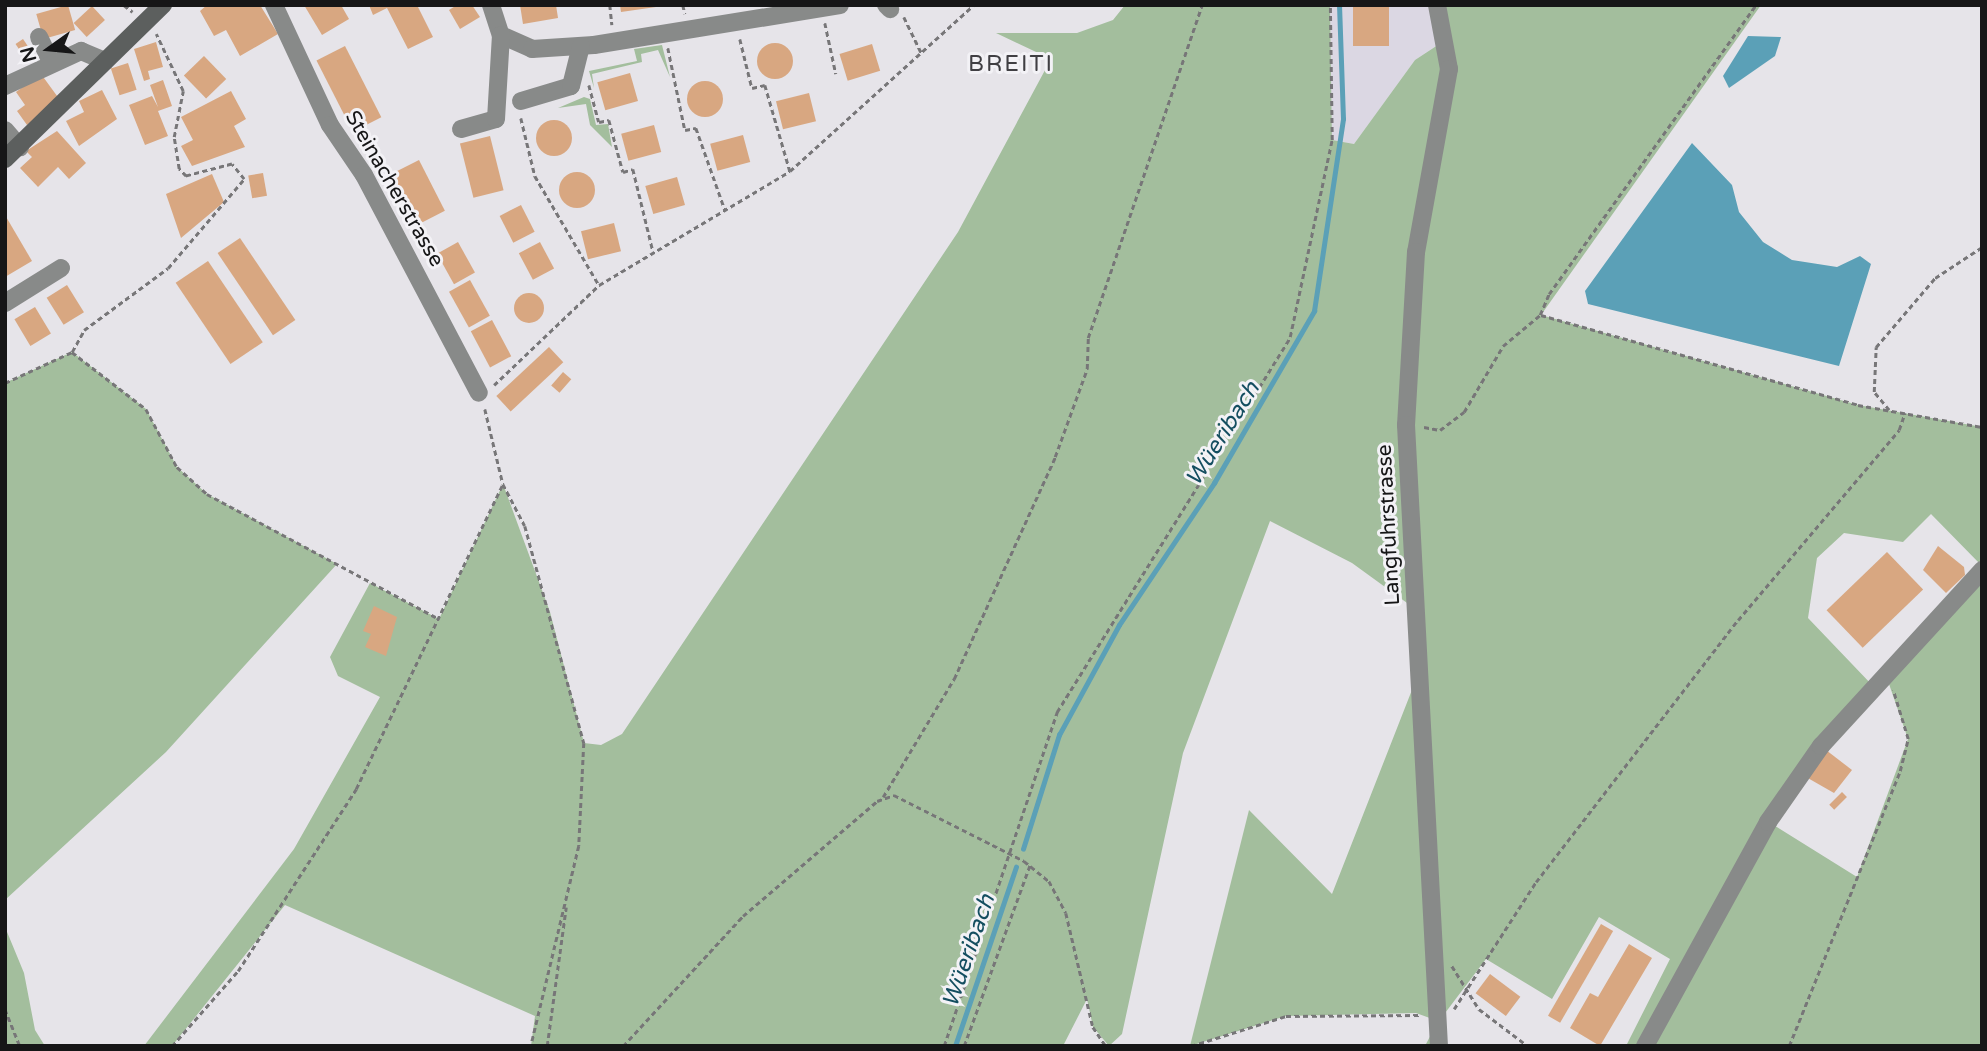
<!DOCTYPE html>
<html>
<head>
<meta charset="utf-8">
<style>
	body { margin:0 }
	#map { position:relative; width:1987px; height:1051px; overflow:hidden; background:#e6e4e9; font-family:"Varela Round",sans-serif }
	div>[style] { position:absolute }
	.built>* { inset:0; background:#dbd7e3 }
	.green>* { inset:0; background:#a3be9d }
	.water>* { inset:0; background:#5ba0b7 }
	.stream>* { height:4.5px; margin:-2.25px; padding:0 2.25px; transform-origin:2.25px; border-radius:2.25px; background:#5ba0b7 }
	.building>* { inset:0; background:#d8a781; transform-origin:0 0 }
	.round { border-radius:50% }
	.path>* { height:2.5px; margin-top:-1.25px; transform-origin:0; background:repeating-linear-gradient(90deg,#777678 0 5px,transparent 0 8.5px) }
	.street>* { height:18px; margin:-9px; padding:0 9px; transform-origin:9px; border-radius:9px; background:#888a89 }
	.secondary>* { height:18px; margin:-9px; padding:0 9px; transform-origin:9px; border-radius:9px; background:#5c5f5e }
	span { translate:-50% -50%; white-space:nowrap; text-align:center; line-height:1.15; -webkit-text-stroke:6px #f3f2f6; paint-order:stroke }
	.street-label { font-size:21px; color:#161617 }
	.neighbourhood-label { font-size:23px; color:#403f43; letter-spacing:2px }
	.water-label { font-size:23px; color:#144e60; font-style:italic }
	.frame { position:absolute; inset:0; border:7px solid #161617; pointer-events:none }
	.north { position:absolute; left:14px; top:14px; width:70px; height:70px; -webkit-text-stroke:5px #f3f2f6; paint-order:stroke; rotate:255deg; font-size:19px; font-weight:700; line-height:28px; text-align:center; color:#161617 }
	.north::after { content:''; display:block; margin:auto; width:24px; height:32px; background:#161617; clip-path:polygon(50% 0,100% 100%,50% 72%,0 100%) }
</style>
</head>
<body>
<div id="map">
	<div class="built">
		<i style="clip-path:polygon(1330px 5px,1437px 5px,1444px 41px,1415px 60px,1354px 144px,1332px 140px)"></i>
	</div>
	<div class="green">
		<i style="clip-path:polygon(1125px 5px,1330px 5px,1332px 140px,1354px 144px,1415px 60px,1444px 41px,1437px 5px,1761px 5px,1541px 315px,1858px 405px,1982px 427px,1982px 566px,1931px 514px,1903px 542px,1844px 533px,1817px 558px,1808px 618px,1873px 686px,1769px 822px,1857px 877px,1908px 739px,1889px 684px,1982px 570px,1982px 1046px,1626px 1046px,1670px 959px,1599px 917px,1552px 999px,1486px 959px,1439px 1021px,1439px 1046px,1425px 1046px,1438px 1021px,1416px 1013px,1286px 1016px,1190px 1046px,1249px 810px,1332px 894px,1419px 672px,1414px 608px,1352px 563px,1270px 521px,1183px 753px,1122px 1034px,1109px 1046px,1093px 1027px,1087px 999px,1063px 1046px,531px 1046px,535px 1016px,285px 905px,172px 1046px,144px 1046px,294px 849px,380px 697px,338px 676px,330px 657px,370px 583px,439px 619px,503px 484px,550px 612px,584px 743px,601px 745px,622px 734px,958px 232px,1051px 59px,996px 33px,1077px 33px,1113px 20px)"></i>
		<i style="clip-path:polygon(662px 45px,670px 77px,658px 50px,641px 54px,642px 62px,592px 74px,594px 88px,589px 71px,637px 61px,634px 49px)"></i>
		<i style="clip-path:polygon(584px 97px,590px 99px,596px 125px,608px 124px,612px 147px,590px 125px,586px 104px,558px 108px)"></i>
		<i style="clip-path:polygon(72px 352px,146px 409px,177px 467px,207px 494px,337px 564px,166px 752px,5px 900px,5px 383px)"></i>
		<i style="clip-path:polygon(5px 927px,24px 973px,35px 1030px,45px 1046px,5px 1046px)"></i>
	</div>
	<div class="water">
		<i style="clip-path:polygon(1748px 36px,1781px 37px,1775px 56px,1729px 88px,1723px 76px)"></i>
		<i style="clip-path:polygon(1692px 143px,1732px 185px,1739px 212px,1763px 242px,1792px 260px,1837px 267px,1860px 256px,1871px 264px,1839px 366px,1588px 304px,1585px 291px)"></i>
	</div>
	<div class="stream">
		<i style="left:1023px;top:849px;width:120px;rotate:-72.5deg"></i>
		<i style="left:1059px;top:735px;width:125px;rotate:-61.4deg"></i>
		<i style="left:1119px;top:625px;width:171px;rotate:-56.2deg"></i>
		<i style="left:1214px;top:483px;width:199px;rotate:-59.8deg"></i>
		<i style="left:1314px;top:311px;width:194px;rotate:-81.4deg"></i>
		<i style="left:1343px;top:119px;width:114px;rotate:-92deg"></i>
		<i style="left:955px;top:1046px;width:189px;rotate:-71.2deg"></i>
	</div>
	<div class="building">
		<i style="left:68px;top:5px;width:26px;height:33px;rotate:74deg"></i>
		<i style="clip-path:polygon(207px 5px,260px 5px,278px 34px,240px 56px,226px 30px,214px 36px,200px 11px)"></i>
		<i style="clip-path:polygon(304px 5px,341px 5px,349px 19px,322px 35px)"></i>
		<i style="clip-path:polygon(369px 5px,417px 5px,433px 37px,408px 49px,387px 8px,373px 15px)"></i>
		<i style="clip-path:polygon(457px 5px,472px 5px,480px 17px,460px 29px,449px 10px)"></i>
		<i style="clip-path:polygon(520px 5px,556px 5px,558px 18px,523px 24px)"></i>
		<i style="clip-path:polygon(620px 5px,656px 5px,656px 7px,621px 12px)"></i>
		<i style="left:1353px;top:5px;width:36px;height:41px"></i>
		<i style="left:92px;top:6px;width:19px;height:25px;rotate:47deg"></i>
		<i style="left:23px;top:39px;width:14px;height:9px;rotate:56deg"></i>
		<i style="clip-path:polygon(156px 42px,163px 67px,148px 71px,150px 79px,144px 81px,134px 49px)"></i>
		<i class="round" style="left:757px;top:43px;width:36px;height:36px"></i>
		<i style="left:872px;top:44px;width:28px;height:34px;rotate:73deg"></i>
		<i style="left:345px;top:46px;width:80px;height:32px;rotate:63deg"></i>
		<i style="left:204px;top:56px;width:32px;height:28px;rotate:46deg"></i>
		<i style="left:128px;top:63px;width:28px;height:18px;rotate:72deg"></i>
		<i style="left:630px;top:73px;width:29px;height:34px;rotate:74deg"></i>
		<i style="clip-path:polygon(41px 74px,60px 100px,27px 125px,17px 111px,25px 105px,16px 92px)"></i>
		<i style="clip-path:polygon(163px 80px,172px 106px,158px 111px,168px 136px,145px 145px,129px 105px,152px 96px,158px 107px,150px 85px)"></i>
		<i class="round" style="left:687px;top:81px;width:36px;height:36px"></i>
		<i style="clip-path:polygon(102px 90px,117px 119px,79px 146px,66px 121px,84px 112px,79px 101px)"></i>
		<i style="clip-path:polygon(231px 91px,246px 119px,234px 126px,245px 147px,192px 166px,181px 146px,193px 140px,181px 117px)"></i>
		<i style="left:809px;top:93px;width:29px;height:34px;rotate:76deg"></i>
		<i class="round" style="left:536px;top:120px;width:36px;height:36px"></i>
		<i style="left:654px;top:125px;width:28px;height:34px;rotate:75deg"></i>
		<i style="clip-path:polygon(57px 131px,86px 163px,69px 179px,58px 167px,38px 187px,20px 168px,32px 157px,26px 151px)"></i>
		<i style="left:743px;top:135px;width:28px;height:34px;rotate:75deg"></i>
		<i style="left:490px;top:136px;width:56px;height:31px;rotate:76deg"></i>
		<i style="left:419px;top:160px;width:57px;height:30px;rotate:63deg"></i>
		<i class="round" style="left:559px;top:172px;width:36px;height:36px"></i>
		<i style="left:263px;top:173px;width:23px;height:15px;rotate:80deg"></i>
		<i style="clip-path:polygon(212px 174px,224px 202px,181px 238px,166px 194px)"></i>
		<i style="left:677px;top:177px;width:29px;height:33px;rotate:74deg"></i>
		<i style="left:521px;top:205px;width:30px;height:24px;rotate:63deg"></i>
		<i style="clip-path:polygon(5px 215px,32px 261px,5px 277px)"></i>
		<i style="left:614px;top:223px;width:29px;height:34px;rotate:76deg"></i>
		<i style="left:240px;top:238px;width:99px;height:27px;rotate:56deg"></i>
		<i style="left:458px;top:242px;width:35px;height:24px;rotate:61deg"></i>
		<i style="left:540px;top:242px;width:30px;height:24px;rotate:62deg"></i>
		<i style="left:208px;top:261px;width:98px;height:39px;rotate:56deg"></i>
		<i style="left:470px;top:280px;width:41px;height:24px;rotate:61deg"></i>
		<i style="left:67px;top:285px;width:32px;height:24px;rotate:58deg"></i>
		<i class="round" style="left:514px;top:293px;width:30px;height:30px"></i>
		<i style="left:35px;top:307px;width:31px;height:24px;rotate:59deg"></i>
		<i style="left:492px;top:320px;width:41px;height:24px;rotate:62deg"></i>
		<i style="left:549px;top:347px;width:21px;height:72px;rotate:47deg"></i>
		<i style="left:563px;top:372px;width:11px;height:18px;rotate:41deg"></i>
		<i style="clip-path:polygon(1938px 546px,1964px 567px,1965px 575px,1946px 593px,1923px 570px)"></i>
		<i style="left:1887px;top:552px;width:52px;height:84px;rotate:46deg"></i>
		<i style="clip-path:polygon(374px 606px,397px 617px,386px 656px,365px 647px,371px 634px,363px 631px)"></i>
		<i style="clip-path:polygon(1826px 750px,1852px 770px,1834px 793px,1806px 777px)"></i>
		<i style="left:1842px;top:792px;width:7px;height:18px;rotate:45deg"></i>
		<i style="left:1601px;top:924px;width:14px;height:106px;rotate:30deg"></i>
		<i style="clip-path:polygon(1629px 944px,1652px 958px,1600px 1046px,1570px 1028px,1590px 993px,1598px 997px)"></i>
		<i style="left:1490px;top:974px;width:38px;height:24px;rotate:37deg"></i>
	</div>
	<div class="path">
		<i style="left:124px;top:5px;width:11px;rotate:38deg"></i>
		<i style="left:610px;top:5px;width:20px;rotate:84deg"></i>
		<i style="left:683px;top:5px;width:9px;rotate:77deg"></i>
		<i style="left:904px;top:17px;width:41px;rotate:64.1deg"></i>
		<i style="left:825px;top:23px;width:52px;rotate:77.8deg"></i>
		<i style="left:740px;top:39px;width:50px;rotate:76.2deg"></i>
		<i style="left:752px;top:88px;width:13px;rotate:-13deg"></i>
		<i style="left:765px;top:85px;width:90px;rotate:73.8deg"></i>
		<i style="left:668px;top:48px;width:84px;rotate:78.3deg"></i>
		<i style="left:685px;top:130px;width:11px;rotate:-10deg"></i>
		<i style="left:696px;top:128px;width:87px;rotate:70.5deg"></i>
		<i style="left:589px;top:85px;width:38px;rotate:75deg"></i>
		<i style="left:599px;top:122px;width:10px;rotate:-11deg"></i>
		<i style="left:609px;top:120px;width:54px;rotate:74.9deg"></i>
		<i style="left:623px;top:172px;width:10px;rotate:-17deg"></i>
		<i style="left:633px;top:169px;width:84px;rotate:76.3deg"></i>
		<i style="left:521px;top:118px;width:60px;rotate:76.4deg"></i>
		<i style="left:535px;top:176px;width:126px;rotate:59.6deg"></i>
		<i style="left:1541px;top:315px;width:330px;rotate:15.8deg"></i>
		<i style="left:1858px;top:405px;width:126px;rotate:10.1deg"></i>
		<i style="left:72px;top:352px;width:25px;rotate:-61deg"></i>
		<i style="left:84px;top:330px;width:104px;rotate:-36.4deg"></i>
		<i style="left:168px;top:268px;width:117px;rotate:-49.5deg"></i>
		<i style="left:244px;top:179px;width:19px;rotate:-129deg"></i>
		<i style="left:232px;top:164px;width:48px;rotate:165.4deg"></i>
		<i style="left:186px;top:176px;width:10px;rotate:-135deg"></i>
		<i style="left:179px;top:169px;width:32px;rotate:-99deg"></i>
		<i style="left:174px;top:137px;width:47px;rotate:-78.9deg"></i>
		<i style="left:183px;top:91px;width:63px;rotate:-115.3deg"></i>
		<i style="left:5px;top:383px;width:74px;rotate:-24.8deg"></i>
		<i style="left:72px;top:352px;width:93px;rotate:37.6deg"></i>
		<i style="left:146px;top:409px;width:66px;rotate:61.9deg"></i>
		<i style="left:177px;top:467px;width:40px;rotate:42deg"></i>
		<i style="left:207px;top:494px;width:264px;rotate:28.3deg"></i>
		<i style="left:494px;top:385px;width:145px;rotate:-43.6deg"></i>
		<i style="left:599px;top:285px;width:222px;rotate:-30.8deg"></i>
		<i style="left:790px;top:171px;width:248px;rotate:-42.1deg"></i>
		<i style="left:485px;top:409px;width:77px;rotate:76.5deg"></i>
		<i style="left:503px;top:484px;width:47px;rotate:62.4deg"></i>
		<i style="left:525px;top:526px;width:225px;rotate:74.8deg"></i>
		<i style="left:584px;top:743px;width:103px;rotate:92.8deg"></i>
		<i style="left:579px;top:846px;width:206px;rotate:103.5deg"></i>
		<i style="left:1889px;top:410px;width:23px;rotate:-130deg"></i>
		<i style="left:1874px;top:392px;width:45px;rotate:-87.5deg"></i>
		<i style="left:1876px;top:347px;width:91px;rotate:-49.5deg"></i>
		<i style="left:1935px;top:278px;width:56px;rotate:-33.4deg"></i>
		<i style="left:1424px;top:427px;width:16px;rotate:11deg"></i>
		<i style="left:1440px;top:430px;width:30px;rotate:-37deg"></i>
		<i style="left:1464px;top:412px;width:77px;rotate:-59.4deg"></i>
		<i style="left:1503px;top:346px;width:48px;rotate:-40deg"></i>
		<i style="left:1540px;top:315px;width:23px;rotate:-67deg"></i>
		<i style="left:1549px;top:294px;width:355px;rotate:-54.4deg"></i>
		<i style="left:883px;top:797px;width:138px;rotate:-59deg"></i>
		<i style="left:954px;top:679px;width:244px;rotate:-65.5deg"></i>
		<i style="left:1055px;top:457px;width:94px;rotate:-70deg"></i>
		<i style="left:1087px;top:369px;width:31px;rotate:-88deg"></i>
		<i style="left:1088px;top:338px;width:352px;rotate:-71.1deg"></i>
		<i style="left:1452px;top:966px;width:51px;rotate:57.9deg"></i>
		<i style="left:1479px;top:1009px;width:61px;rotate:37.1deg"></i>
		<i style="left:5px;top:1009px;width:40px;rotate:68deg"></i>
		<i style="left:1454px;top:1009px;width:151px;rotate:-57.2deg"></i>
		<i style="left:1536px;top:882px;width:331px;rotate:-52.4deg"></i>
		<i style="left:1738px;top:620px;width:249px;rotate:-49.7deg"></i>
		<i style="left:1899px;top:430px;width:18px;rotate:-71deg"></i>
		<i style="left:172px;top:1046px;width:100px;rotate:-48.7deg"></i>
		<i style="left:238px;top:971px;width:217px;rotate:-57deg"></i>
		<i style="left:356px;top:789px;width:339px;rotate:-64.3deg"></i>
		<i style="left:547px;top:1046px;width:140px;rotate:-82.2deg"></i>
		<i style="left:623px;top:1046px;width:177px;rotate:-47.3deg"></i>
		<i style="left:743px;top:916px;width:177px;rotate:-40.6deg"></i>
		<i style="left:877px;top:801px;width:18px;rotate:-19deg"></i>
		<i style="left:894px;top:795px;width:146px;rotate:26.9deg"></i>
		<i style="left:1024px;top:861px;width:32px;rotate:39deg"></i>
		<i style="left:1049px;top:881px;width:36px;rotate:62deg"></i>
		<i style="left:1066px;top:913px;width:117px;rotate:76.7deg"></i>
		<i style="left:1093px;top:1027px;width:23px;rotate:56deg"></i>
		<i style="left:944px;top:1046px;width:353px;rotate:-71.3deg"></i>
		<i style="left:1057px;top:712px;width:441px;rotate:-58.1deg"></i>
		<i style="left:1290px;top:337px;width:201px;rotate:-78deg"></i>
		<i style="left:1332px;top:140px;width:135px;rotate:-90.8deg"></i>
		<i style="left:964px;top:1046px;width:193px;rotate:-70deg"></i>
		<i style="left:1191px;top:1046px;width:100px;rotate:-17.5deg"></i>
		<i style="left:1286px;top:1016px;width:135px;rotate:-0.4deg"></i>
		<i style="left:1789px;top:1046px;width:297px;rotate:-68deg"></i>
		<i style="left:1900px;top:771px;width:33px;rotate:-76deg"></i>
		<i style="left:1908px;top:739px;width:51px;rotate:-107deg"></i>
	</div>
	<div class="street">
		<i style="left:274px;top:5px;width:132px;rotate:65deg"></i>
		<i style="left:330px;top:125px;width:60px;rotate:55.8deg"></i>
		<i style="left:364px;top:175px;width:246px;rotate:62.2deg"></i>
		<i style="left:491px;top:5px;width:32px;rotate:72deg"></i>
		<i style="left:501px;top:35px;width:34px;rotate:24deg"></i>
		<i style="left:532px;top:49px;width:62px;rotate:-3.7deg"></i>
		<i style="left:594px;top:45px;width:249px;rotate:-9.2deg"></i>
		<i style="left:886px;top:5px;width:6px;rotate:45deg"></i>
		<i style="left:1437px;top:5px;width:65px;rotate:79.4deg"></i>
		<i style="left:1449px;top:69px;width:186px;rotate:100.2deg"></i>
		<i style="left:1416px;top:252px;width:173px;rotate:93.3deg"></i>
		<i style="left:1406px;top:425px;width:622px;rotate:86.96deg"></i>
		<i style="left:39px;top:37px;width:28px;rotate:64deg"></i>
		<i style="left:5px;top:86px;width:84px;rotate:-24.7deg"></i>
		<i style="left:81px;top:51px;width:26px;rotate:23deg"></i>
		<i style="left:521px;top:101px;width:52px;rotate:-16.7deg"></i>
		<i style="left:571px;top:86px;width:41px;rotate:-76deg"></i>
		<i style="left:461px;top:129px;width:36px;rotate:-16deg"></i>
		<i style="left:496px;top:119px;width:84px;rotate:-86.6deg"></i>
		<i style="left:5px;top:130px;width:23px;rotate:49deg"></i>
		<i style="left:5px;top:303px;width:66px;rotate:-32deg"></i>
		<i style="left:1645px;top:1046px;width:256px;rotate:-61.2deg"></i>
		<i style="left:1768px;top:822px;width:93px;rotate:-55.1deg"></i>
		<i style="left:1821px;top:746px;width:239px;rotate:-47.5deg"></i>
	</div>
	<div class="secondary">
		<i style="left:5px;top:159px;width:221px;rotate:-44.3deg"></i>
	</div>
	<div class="street-label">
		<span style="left:394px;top:189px;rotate:60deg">Steinacherstrasse</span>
		<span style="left:1389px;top:525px;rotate:-93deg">Langfuhrstrasse</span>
	</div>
	<div class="neighbourhood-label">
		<span style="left:1011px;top:64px">BREITI</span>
	</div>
	<div class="water-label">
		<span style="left:1223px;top:434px;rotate:-58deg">Wüeribach</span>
		<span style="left:969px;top:951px;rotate:-71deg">Wüeribach</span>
	</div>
	<div class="frame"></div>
	<div class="north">N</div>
</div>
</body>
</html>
